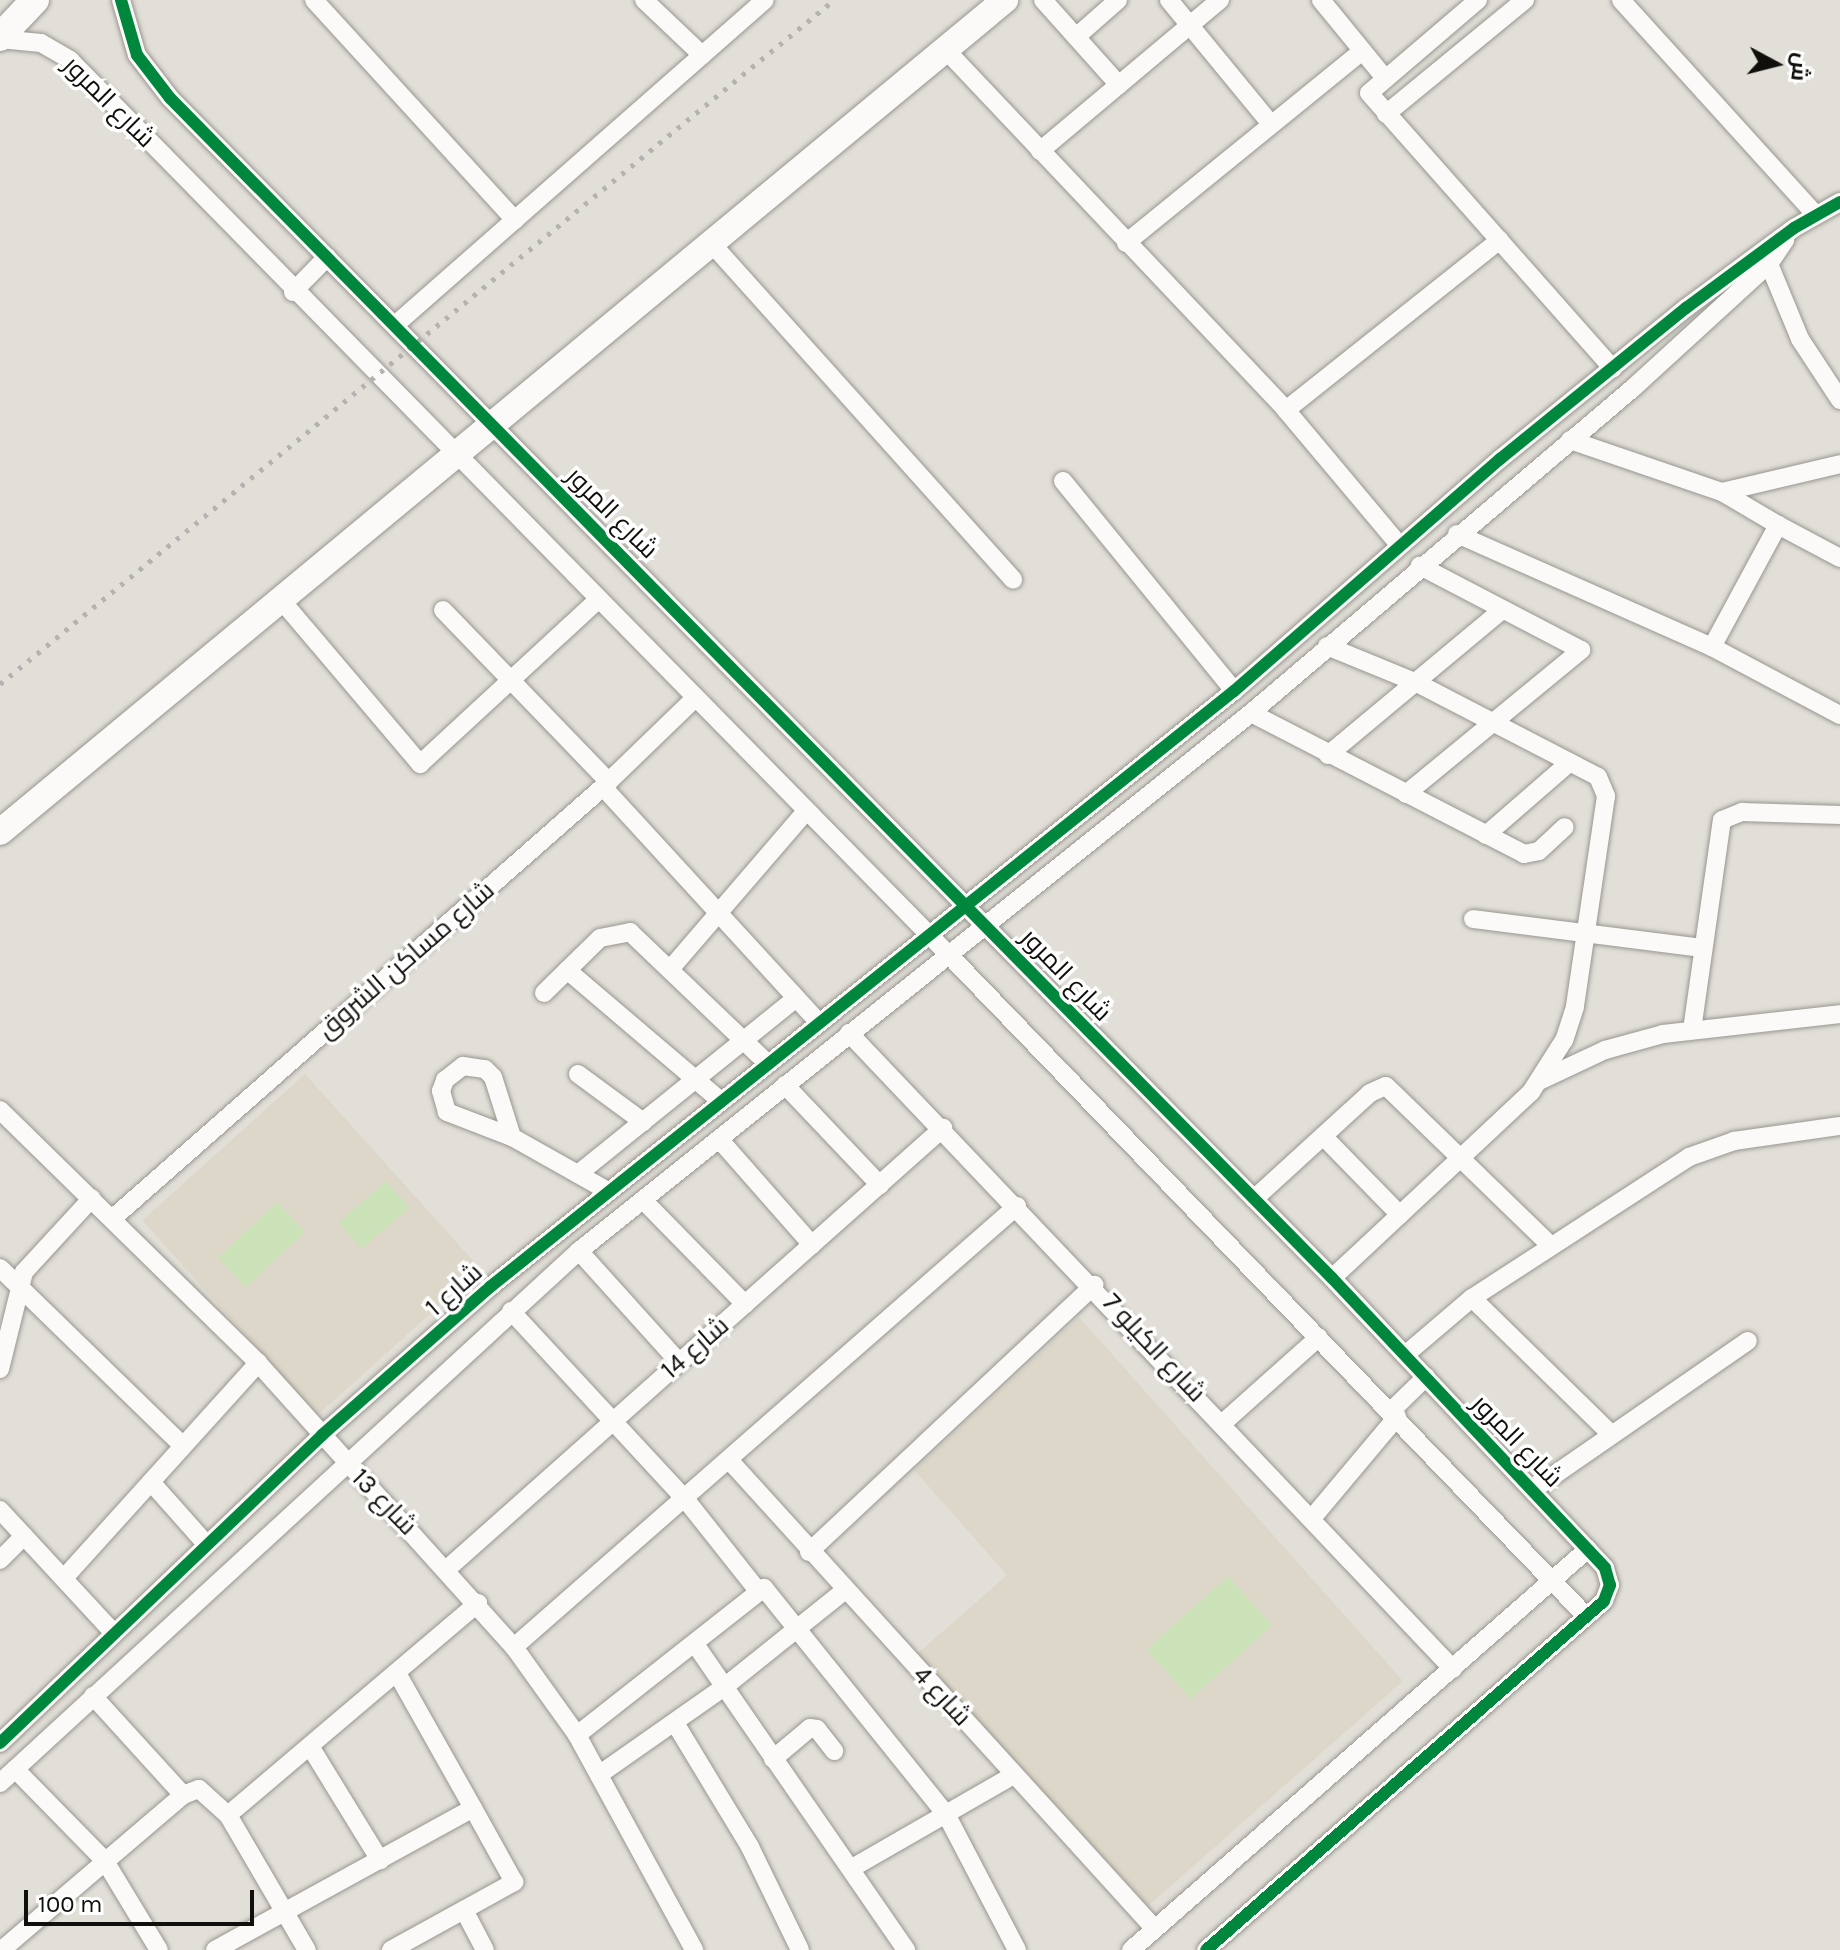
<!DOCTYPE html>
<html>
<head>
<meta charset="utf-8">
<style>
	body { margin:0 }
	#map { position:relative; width:1840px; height:1950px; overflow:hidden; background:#e2dfd8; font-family:Karla,Cairo,sans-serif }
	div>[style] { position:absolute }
	.built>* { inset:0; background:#dcd7c8; transform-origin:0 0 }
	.green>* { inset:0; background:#cbe1b8; transform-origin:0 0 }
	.roads { filter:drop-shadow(0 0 2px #989690) drop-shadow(0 0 2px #989690) }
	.street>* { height:18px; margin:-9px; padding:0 9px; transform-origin:9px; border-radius:9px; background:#fbfaf9 }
	.secondary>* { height:26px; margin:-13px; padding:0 13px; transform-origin:13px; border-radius:13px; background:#fbfaf9 }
	.primary>* { height:28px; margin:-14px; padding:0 14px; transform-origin:14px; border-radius:14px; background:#fbfaf9 }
	.rail>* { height:5px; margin-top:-2.5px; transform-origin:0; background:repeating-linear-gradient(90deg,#b4b3b1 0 4px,transparent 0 12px) }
	.cycleway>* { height:12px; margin:-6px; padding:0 6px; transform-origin:6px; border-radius:6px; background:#00873e }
	span { translate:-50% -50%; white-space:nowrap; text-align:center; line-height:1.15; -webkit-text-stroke:7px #fff; paint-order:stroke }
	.street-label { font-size:26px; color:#110f0b }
	.north { position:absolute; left:1736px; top:24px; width:80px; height:80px; -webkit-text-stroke:6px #fff; paint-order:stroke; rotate:97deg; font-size:22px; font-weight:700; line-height:32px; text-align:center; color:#110f0b }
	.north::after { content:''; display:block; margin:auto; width:28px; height:36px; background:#110f0b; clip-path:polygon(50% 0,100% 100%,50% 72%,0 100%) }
	.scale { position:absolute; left:24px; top:1890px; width:230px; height:36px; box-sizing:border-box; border:4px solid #110f0b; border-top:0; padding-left:10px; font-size:24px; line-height:28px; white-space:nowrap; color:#110f0b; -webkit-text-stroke:6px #fff; paint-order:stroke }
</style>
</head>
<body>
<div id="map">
	<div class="built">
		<i style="left:305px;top:1074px;width:262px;height:219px;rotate:48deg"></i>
		<i style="clip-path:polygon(1079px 1317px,1403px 1681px,1148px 1906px,917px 1654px,1007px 1575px,914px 1470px)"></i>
	</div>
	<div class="green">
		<i style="left:386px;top:1181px;width:35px;height:63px;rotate:49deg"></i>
		<i style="left:277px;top:1202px;width:41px;height:81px;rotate:47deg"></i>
		<i style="left:1228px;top:1576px;width:66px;height:110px;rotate:48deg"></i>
	</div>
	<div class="roads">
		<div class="street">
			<i style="left:121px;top:0;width:57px;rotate:73.8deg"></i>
			<i style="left:137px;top:55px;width:54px;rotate:52.5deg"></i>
			<i style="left:170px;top:98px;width:1656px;rotate:45.44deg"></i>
			<i style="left:1332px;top:1278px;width:398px;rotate:46.7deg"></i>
			<i style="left:1605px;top:1568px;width:18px;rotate:74deg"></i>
			<i style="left:1610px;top:1585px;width:17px;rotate:111deg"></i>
			<i style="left:1604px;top:1601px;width:529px;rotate:138.75deg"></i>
			<i style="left:314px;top:0;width:298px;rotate:47.6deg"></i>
			<i style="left:644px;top:0;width:80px;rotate:43.5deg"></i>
			<i style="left:1043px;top:0;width:114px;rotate:48.2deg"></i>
			<i style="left:1169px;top:0;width:161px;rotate:50.6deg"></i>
			<i style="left:1321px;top:0;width:99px;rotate:50.7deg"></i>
			<i style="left:1478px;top:0;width:143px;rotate:139.5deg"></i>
			<i style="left:1369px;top:93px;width:368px;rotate:48.5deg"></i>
			<i style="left:1621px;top:0;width:289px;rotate:47.8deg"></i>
			<i style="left:1076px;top:37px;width:56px;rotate:-41.4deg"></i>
			<i style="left:0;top:39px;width:41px;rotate:5.6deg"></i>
			<i style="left:41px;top:43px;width:34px;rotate:30deg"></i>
			<i style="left:70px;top:60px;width:1253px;rotate:45.52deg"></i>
			<i style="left:948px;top:954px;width:919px;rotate:46.06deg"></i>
			<i style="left:945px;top:49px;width:497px;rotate:46.6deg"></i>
			<i style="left:1286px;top:410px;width:177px;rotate:50deg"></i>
			<i style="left:1386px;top:114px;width:180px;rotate:-39.4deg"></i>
			<i style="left:1040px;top:151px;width:235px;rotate:-40deg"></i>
			<i style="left:1126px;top:243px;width:304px;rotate:-39.1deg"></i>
			<i style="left:712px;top:244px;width:451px;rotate:48.1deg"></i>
			<i style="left:1769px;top:264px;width:81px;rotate:67.5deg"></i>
			<i style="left:1800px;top:339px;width:73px;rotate:56.7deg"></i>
			<i style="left:293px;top:292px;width:49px;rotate:-45.8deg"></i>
			<i style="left:395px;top:325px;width:492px;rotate:-41.3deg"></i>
			<i style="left:1286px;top:410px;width:273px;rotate:-38.5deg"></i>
			<i style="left:1570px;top:440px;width:161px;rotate:18.9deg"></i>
			<i style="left:1722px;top:492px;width:121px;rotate:-13.3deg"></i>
			<i style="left:1063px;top:481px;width:271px;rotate:50.8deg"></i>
			<i style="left:1722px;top:492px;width:65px;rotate:30.5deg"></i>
			<i style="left:1457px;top:534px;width:279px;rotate:23.9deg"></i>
			<i style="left:1712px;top:647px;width:145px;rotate:28deg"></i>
			<i style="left:282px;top:601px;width:214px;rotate:49.7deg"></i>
			<i style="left:420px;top:764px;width:242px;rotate:-42.7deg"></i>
			<i style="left:443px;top:610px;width:239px;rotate:46deg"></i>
			<i style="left:1327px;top:646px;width:97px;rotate:22.3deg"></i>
			<i style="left:1417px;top:683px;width:204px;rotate:27.4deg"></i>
			<i style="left:1598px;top:777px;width:21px;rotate:67deg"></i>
			<i style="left:1606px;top:796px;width:213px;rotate:98.4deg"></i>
			<i style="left:1575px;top:1007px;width:35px;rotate:108deg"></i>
			<i style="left:1564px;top:1040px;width:62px;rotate:122.4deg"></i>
			<i style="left:1531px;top:1092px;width:272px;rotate:136.9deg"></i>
			<i style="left:1712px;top:647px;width:139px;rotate:-61.6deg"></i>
			<i style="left:1778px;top:525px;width:70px;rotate:28deg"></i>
			<i style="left:1251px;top:713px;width:307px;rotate:27.3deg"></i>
			<i style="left:1524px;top:854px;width:15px;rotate:-11deg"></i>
			<i style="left:1539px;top:851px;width:35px;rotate:-43deg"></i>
			<i style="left:1328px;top:755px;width:226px;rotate:-39.8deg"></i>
			<i style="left:603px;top:787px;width:319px;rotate:47.5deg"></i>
			<i style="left:1406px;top:794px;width:227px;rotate:-39.4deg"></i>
			<i style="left:1581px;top:650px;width:182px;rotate:-152.4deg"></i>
			<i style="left:1486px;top:835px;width:111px;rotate:-41deg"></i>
			<i style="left:1473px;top:919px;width:232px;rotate:7.2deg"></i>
			<i style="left:672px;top:967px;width:206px;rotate:-49.3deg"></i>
			<i style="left:567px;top:970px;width:201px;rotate:40.4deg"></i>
			<i style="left:544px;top:993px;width:78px;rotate:-44.5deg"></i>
			<i style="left:600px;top:938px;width:31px;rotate:-11deg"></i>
			<i style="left:630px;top:932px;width:190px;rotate:43.7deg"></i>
			<i style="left:1692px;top:1030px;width:212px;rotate:-81.9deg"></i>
			<i style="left:1722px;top:820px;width:22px;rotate:-22deg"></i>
			<i style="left:1742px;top:812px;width:98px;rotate:1.8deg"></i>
			<i style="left:849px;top:1033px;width:877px;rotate:46.48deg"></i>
			<i style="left:463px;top:1066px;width:22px;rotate:8deg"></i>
			<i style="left:485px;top:1069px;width:11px;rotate:45deg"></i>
			<i style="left:493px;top:1077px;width:63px;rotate:72.4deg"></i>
			<i style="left:512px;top:1137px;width:70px;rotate:-159deg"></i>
			<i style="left:447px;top:1112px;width:22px;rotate:-106deg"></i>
			<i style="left:441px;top:1091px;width:12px;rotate:-70deg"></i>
			<i style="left:445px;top:1080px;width:23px;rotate:-38deg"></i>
			<i style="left:578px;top:1074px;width:81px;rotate:36.4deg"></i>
			<i style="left:1541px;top:1080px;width:71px;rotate:-25.1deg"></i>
			<i style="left:1605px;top:1050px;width:60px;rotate:-15.4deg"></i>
			<i style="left:1663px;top:1034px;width:178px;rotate:-6.4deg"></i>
			<i style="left:785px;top:1085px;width:138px;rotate:46.5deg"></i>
			<i style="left:0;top:1110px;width:361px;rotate:44.4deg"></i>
			<i style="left:258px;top:1363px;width:382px;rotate:48deg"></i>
			<i style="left:514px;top:1647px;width:108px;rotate:54.4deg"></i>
			<i style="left:577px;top:1735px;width:245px;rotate:61.4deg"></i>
			<i style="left:1323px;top:1136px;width:110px;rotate:45.7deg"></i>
			<i style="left:512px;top:1137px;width:110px;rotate:29.4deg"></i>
			<i style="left:719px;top:1139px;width:141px;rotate:48.7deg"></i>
			<i style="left:578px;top:1174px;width:280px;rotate:-38.9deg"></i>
			<i style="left:1254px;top:1199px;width:157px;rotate:-42.4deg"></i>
			<i style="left:1370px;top:1093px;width:17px;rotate:-24deg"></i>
			<i style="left:1386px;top:1086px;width:227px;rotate:44.1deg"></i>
			<i style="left:643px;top:1200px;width:146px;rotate:45.6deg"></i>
			<i style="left:113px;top:1218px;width:653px;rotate:-41.33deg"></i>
			<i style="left:603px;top:787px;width:127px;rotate:-44deg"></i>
			<i style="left:579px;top:1251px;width:149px;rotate:48deg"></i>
			<i style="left:0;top:1268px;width:255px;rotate:44.2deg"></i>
			<i style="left:1472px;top:1298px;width:259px;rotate:-33deg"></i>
			<i style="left:1689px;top:1157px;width:48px;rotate:-19.6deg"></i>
			<i style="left:1734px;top:1141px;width:107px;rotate:-8.1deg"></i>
			<i style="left:511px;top:1311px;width:258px;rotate:47.2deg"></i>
			<i style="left:686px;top:1500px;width:117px;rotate:51.6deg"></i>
			<i style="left:1405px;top:1355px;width:88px;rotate:-40.4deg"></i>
			<i style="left:1472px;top:1298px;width:194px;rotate:44.4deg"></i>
			<i style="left:0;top:1369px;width:100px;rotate:-76.1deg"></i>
			<i style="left:24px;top:1272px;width:100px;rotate:-47.4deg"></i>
			<i style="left:1391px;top:1411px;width:49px;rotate:-44.2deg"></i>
			<i style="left:1224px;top:1422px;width:127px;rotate:-41.8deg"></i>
			<i style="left:730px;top:1461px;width:632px;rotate:47.76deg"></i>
			<i style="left:151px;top:1482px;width:83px;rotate:48.4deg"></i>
			<i style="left:1534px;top:1489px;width:260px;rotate:-34.7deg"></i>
			<i style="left:0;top:1510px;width:168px;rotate:47.2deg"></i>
			<i style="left:1313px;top:1517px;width:131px;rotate:-50deg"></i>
			<i style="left:809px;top:1552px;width:391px;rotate:-43.1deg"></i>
			<i style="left:0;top:1560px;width:34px;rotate:-45deg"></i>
			<i style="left:447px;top:1569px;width:664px;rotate:-41.64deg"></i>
			<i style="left:64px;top:1578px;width:290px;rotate:-47.9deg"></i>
			<i style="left:695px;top:1644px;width:372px;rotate:55.4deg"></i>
			<i style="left:514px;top:1647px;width:669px;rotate:-41.24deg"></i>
			<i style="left:93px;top:1696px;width:134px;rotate:47.7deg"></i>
			<i style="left:675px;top:1723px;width:145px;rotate:58.8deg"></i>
			<i style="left:750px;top:1847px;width:114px;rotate:64.1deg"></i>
			<i style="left:577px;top:1735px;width:238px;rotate:-38.2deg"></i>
			<i style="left:764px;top:1588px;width:290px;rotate:51.2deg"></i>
			<i style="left:946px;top:1814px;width:153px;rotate:62.4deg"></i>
			<i style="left:0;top:1743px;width:446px;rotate:-43.7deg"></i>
			<i style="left:322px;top:1435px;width:224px;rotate:-41.4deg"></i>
			<i style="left:490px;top:1287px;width:953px;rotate:-38.7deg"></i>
			<i style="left:1234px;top:691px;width:353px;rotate:-41.1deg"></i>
			<i style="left:1500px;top:459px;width:240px;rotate:-39.1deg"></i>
			<i style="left:1686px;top:308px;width:134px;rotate:-36.5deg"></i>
			<i style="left:1794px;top:228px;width:53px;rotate:-29.5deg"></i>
			<i style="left:311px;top:1748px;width:132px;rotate:58.4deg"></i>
			<i style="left:773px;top:1759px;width:48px;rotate:-40deg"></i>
			<i style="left:810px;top:1728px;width:7px;rotate:8deg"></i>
			<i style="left:817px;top:1729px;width:28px;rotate:52deg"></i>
			<i style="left:15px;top:1769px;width:129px;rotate:45.6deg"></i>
			<i style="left:105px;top:1861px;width:104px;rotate:58.8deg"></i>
			<i style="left:600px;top:1774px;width:150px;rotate:-35deg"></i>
			<i style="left:723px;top:1688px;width:155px;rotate:-38.7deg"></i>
			<i style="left:0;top:1783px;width:786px;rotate:-42.58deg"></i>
			<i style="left:579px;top:1251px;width:861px;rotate:-38.68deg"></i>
			<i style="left:1251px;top:713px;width:502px;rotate:-40.39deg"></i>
			<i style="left:1633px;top:388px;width:184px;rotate:-42.4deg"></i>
			<i style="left:1769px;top:264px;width:29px;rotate:-56deg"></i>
			<i style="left:228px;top:1815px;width:328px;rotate:-40.3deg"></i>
			<i style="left:852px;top:1868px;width:187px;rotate:-29.9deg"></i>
			<i style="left:464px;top:1910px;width:45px;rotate:62.3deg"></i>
			<i style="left:4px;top:1948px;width:235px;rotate:-40.5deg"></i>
			<i style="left:183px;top:1795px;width:17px;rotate:-21deg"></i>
			<i style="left:199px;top:1789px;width:39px;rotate:42deg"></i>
			<i style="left:228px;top:1815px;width:156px;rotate:59.7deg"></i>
			<i style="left:215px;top:1950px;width:294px;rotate:-28.8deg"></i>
			<i style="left:473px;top:1808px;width:155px;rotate:-119.4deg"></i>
			<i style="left:391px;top:1950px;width:141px;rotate:-28.9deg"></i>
			<i style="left:514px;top:1882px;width:85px;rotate:-119deg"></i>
			<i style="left:1131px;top:1950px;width:608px;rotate:-41.27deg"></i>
		</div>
		<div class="secondary">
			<i style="left:0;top:832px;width:1305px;rotate:-39.62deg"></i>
		</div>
		<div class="primary">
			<i style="left:0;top:37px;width:51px;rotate:-46.6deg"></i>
		</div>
	</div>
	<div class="rail">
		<i style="left:0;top:684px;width:1079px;rotate:-39.36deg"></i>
	</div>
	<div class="cycleway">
		<i style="left:121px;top:0;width:57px;rotate:73.8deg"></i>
		<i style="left:137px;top:55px;width:54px;rotate:52.5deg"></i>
		<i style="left:170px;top:98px;width:1656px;rotate:45.44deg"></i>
		<i style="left:1332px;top:1278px;width:398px;rotate:46.7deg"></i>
		<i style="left:1605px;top:1568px;width:18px;rotate:74deg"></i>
		<i style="left:1610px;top:1585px;width:17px;rotate:111deg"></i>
		<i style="left:1604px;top:1601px;width:529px;rotate:138.75deg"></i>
		<i style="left:0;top:1743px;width:446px;rotate:-43.7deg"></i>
		<i style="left:322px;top:1435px;width:224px;rotate:-41.4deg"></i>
		<i style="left:490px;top:1287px;width:953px;rotate:-38.7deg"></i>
		<i style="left:1234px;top:691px;width:353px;rotate:-41.1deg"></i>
		<i style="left:1500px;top:459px;width:240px;rotate:-39.1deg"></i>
		<i style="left:1686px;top:308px;width:134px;rotate:-36.5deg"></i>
		<i style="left:1794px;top:228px;width:53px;rotate:-29.5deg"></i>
	</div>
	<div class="street-label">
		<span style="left:109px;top:102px;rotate:45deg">شارع المرور</span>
		<span style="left:612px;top:513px;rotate:45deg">شارع المرور</span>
		<span style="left:406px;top:960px;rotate:-41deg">شارع مساكن الشروق</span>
		<span style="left:1066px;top:975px;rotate:46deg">شارع المرور</span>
		<span style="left:454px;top:1290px;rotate:-41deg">شارع 1</span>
		<span style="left:695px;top:1348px;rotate:-41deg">شارع 14</span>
		<span style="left:1154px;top:1348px;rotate:47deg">شارع الكيلو 7</span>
		<span style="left:1517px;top:1441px;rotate:46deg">شارع المرور</span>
		<span style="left:384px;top:1502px;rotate:46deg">شارع 13</span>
		<span style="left:942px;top:1696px;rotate:47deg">شارع 4</span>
	</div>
	<div class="north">ش</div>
	<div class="scale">100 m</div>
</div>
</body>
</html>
